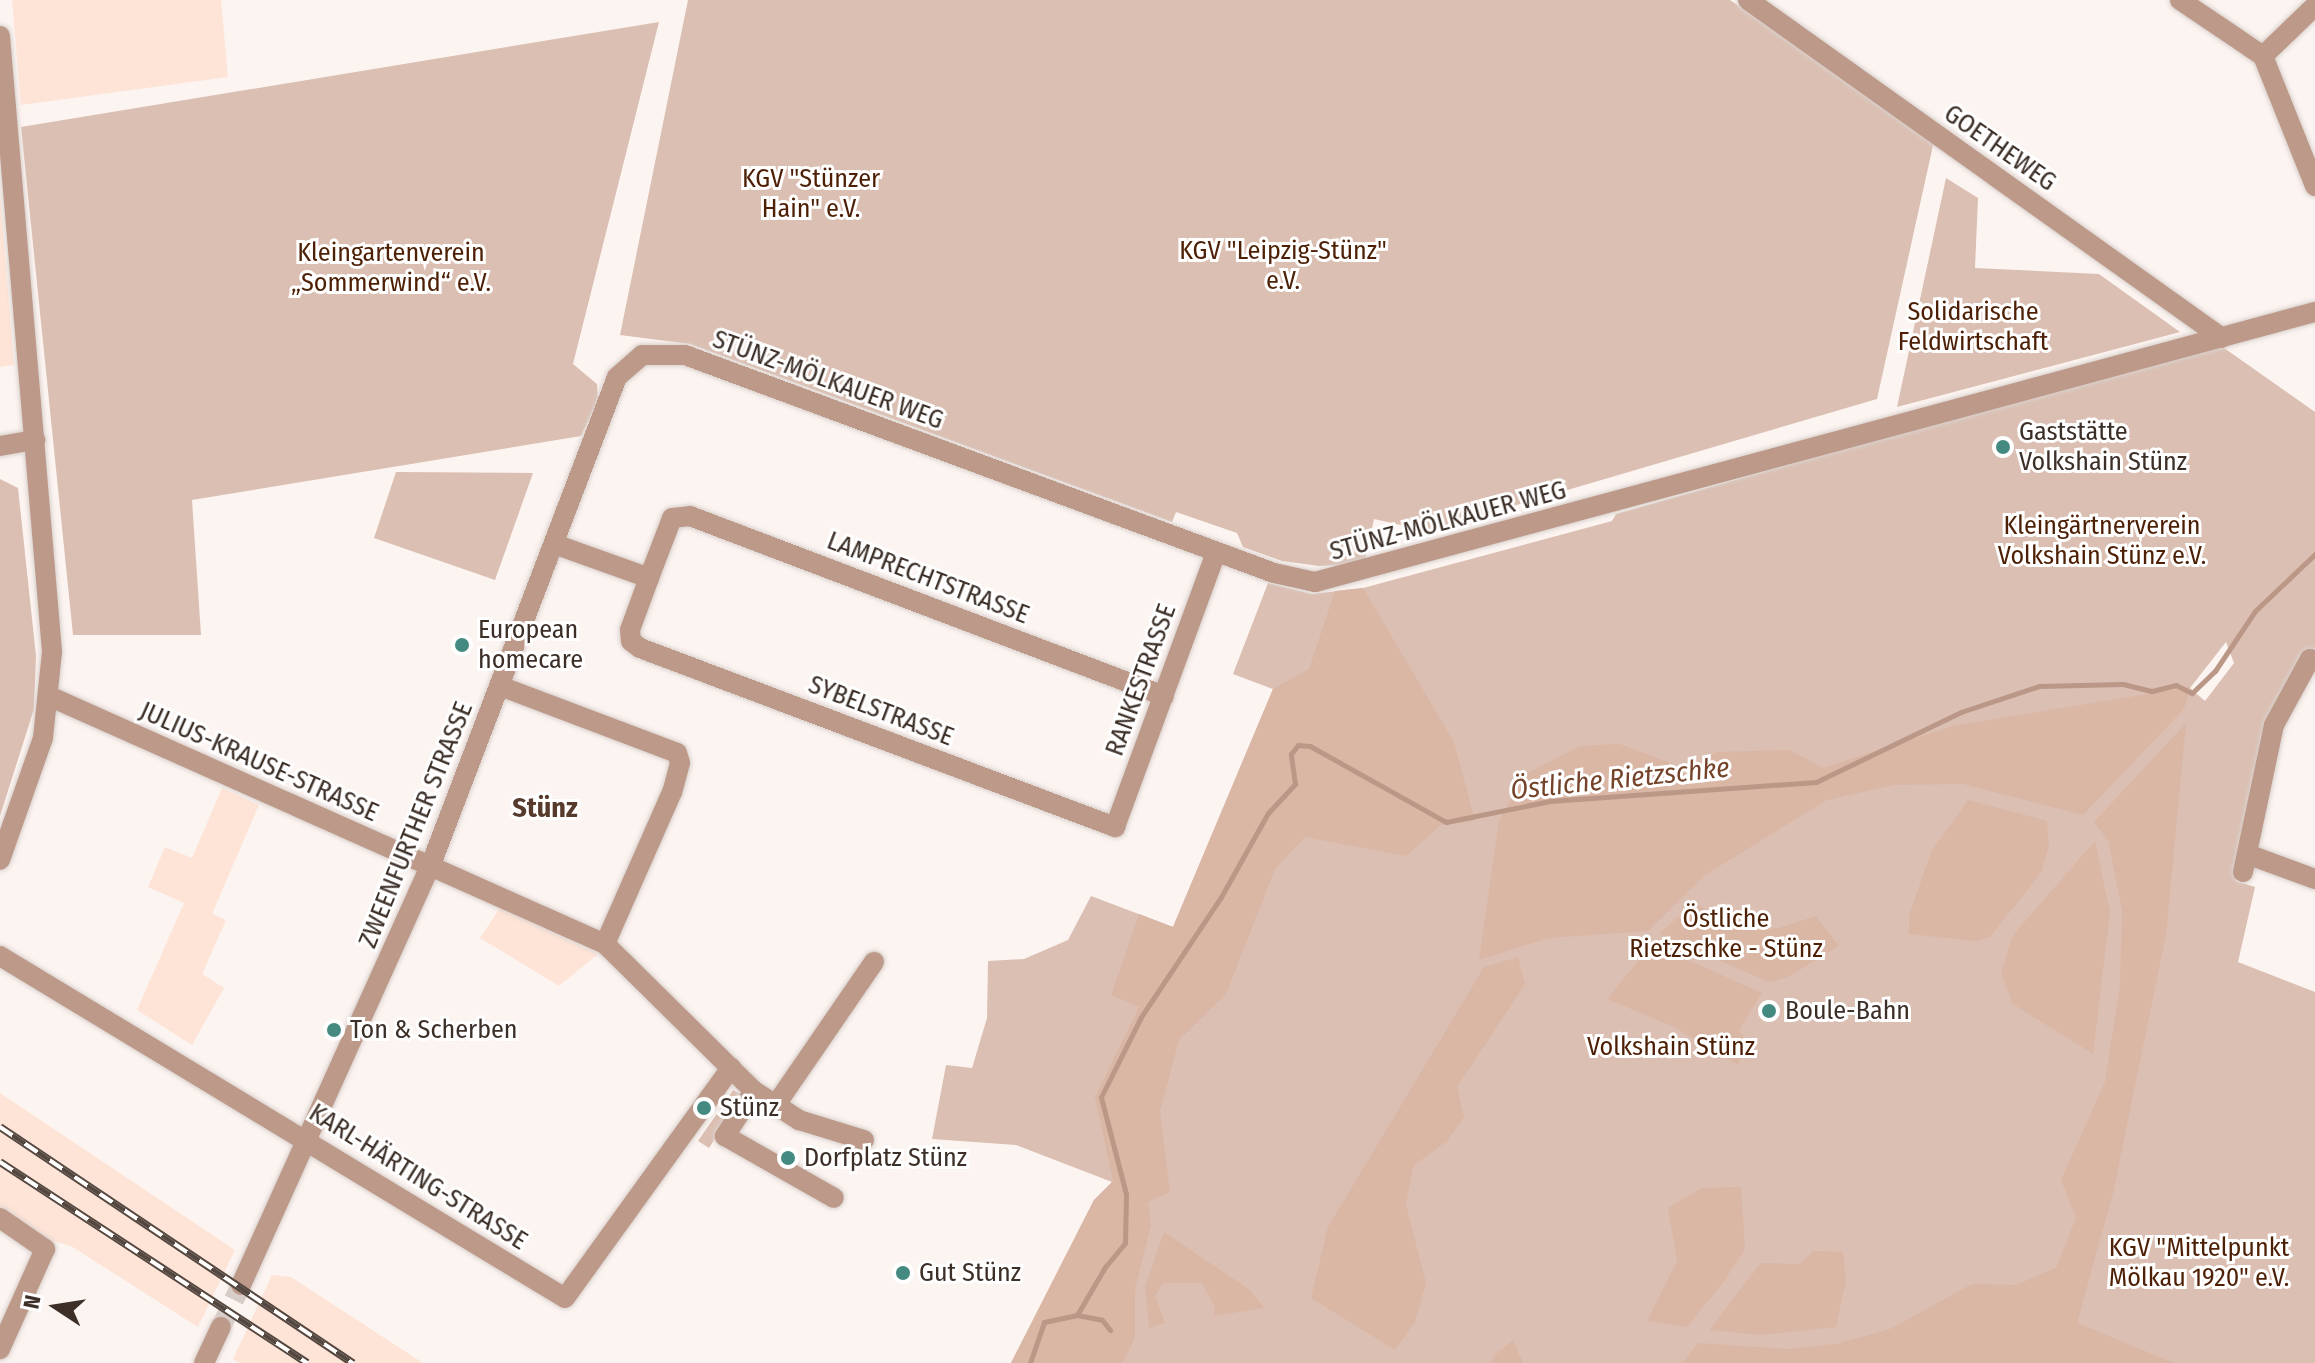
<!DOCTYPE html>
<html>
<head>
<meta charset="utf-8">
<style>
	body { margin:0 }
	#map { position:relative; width:2315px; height:1363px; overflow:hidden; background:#fcf4f1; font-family:"Fira Sans Condensed",sans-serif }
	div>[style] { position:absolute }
	.built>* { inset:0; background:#fee4d7 }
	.green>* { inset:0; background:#dbbfb2 }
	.forest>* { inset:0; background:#dab6a5 }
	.stream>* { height:5px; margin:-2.5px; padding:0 2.5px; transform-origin:2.5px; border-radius:2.5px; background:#ba9787 }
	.minor-tunnel>* { height:20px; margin-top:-10px; transform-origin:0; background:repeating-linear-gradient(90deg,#d6cdc9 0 20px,transparent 0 30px) }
	.roads { filter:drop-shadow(0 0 2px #d9d1cd) drop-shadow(0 0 2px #d9d1cd) }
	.minor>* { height:20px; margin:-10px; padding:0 10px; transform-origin:10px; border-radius:10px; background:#bd9989 }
	.tertiary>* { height:20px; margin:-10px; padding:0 10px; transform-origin:10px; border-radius:10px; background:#bd9989 }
	.rail>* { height:8px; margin-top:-4px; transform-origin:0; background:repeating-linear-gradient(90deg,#fff 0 15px,#534740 0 30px); box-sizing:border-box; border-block:2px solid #534740 }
	.dots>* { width:22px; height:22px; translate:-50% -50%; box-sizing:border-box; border:4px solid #fff; border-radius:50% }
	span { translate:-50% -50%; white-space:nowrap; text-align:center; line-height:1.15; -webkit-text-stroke:6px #fff; paint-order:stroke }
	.street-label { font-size:26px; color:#3c2f28 }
	.park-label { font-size:26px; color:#4d1f04 }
	.poi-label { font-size:26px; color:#3c2f28 }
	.left { translate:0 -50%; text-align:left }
	.water-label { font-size:28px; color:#74432a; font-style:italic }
	.neighbourhood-label { font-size:28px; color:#563a2c; font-weight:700 }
	.north { position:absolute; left:16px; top:1267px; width:80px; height:80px; -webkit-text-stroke:6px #fff; paint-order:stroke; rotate:282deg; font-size:22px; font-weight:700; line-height:32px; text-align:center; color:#3c2f28 }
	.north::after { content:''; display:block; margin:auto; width:28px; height:36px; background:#3c2f28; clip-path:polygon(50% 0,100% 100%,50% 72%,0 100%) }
</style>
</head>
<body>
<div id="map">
	<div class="built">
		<i style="clip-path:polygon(12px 0,221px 0,228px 77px,21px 105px)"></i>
		<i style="clip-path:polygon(0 194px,14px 365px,0 367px)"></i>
		<i style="clip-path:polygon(222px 788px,259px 805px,212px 914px,226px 920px,202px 974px,224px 988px,192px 1045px,137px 1010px,184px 903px,148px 887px,165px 847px,192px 858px)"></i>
		<i style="clip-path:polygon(500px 908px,598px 954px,559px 986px,480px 938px)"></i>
		<i style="clip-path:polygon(0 1093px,235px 1250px,198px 1327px,71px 1246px,49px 1240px,0 1208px)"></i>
		<i style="clip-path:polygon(272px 1275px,291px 1277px,423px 1363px,239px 1363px,233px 1359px)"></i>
	</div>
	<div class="green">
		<i style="clip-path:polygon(688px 0,1730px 0,1934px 141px,1877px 399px,1428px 531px,1374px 519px,1364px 564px,1319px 566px,1282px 561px,1243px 547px,1237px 533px,1176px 512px,1172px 522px,690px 344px,620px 335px)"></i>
		<i style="clip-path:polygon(659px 22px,573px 364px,597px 384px,598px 400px,581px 436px,192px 500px,201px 635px,73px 635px,21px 127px)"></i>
		<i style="clip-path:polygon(1946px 178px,1978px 198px,1975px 268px,2099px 274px,2180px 332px,1897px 407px)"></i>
		<i style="clip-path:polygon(evenodd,2217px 343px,2315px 412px,2315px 648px,2266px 729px,2236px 881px,2255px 887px,2238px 962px,2315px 992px,2315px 1363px,1011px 1363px,1094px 1200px,1112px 1182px,1016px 1145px,932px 1139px,946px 1065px,972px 1068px,987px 1018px,988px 961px,1024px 959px,1068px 940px,1091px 896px,1173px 927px,1273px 689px,1233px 674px,1268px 583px,1312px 594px,1363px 588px,1612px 521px,1616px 514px,2217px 343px,2226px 642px,2234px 663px,2205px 701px,2190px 688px,2226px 642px)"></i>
		<i style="clip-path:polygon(396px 472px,533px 473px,495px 580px,374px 538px)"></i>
		<i style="clip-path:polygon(0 479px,18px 488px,36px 656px,34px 709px,0 816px)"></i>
		<i style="clip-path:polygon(733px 1090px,742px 1095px,709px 1148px,698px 1141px)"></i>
	</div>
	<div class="forest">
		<i style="clip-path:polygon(1363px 588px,1454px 742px,1475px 821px,1441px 825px,1406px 856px,1305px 837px,1275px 869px,1226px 994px,1179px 1040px,1160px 1111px,1170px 1192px,1148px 1202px,1151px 1225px,1135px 1289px,1135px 1337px,1127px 1355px,1122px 1363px,1011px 1363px,1094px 1200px,1113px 1181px,1095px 1097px,1139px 1007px,1111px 995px,1139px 914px,1173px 927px,1273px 689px,1309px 669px,1335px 591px)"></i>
		<i style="clip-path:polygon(2190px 687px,2184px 709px,2083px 815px,1963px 784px,1894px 785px,1827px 800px,1705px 875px,1648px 931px,1548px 938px,1479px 960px,1499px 821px,1524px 775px,1580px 746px,1620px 744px,1689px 770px,1717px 752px,1790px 750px,1823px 768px,1953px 726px)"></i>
		<i style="clip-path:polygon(2186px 723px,2166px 935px,2113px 1193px,2077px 1323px,2174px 1363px,1682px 1363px,1698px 1343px,1788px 1349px,1836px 1344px,1890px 1329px,1972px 1284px,2016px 1285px,2056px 1268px,2076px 1218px,2061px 1180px,2105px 1082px,2120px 985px,2122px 911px,2108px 840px,2094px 822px)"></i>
		<i style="clip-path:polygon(1968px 800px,2047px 821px,2049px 845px,2041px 873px,1990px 937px,1976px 941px,1909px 934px,1909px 916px,1931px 852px)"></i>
		<i style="clip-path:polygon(2095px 841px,2110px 912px,2093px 1054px,2013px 1004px,2001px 973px,2013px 935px)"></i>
		<i style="clip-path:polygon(1694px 903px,1745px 930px,1779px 928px,1816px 916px,1839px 946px,1786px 978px,1769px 982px,1659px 934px)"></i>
		<i style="clip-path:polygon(1652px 944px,1762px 993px,1739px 1030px,1748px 1042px,1738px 1065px,1674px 1027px,1607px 999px)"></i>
		<i style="clip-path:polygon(1518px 957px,1525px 984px,1457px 1087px,1464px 1117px,1447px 1141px,1413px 1166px,1406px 1205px,1426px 1283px,1415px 1322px,1395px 1350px,1311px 1298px,1328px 1227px,1484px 967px)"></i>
		<i style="clip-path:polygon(1741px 1187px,1745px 1249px,1722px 1284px,1687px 1327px,1647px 1321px,1677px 1261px,1668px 1208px,1701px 1188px)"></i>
		<i style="clip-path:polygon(1164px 1232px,1250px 1290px,1264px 1308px,1213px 1316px,1215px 1307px,1202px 1283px,1163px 1283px,1155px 1296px,1165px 1323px,1149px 1328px,1145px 1287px)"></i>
		<i style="clip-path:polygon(1813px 1251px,1843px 1252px,1846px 1281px,1836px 1327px,1761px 1335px,1709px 1330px,1761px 1263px,1800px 1264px)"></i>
		<i style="clip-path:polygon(1513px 1340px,1523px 1363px,1491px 1363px,1494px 1356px)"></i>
	</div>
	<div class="stream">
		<i style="left:1077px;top:1315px;width:25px;rotate:11deg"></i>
		<i style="left:1102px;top:1320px;width:13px;rotate:51deg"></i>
		<i style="left:1030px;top:1363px;width:43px;rotate:-71.1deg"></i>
		<i style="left:1044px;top:1322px;width:34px;rotate:-12deg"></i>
		<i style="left:1077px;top:1315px;width:56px;rotate:-59.7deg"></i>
		<i style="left:1105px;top:1267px;width:31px;rotate:-50deg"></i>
		<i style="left:1125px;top:1243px;width:49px;rotate:-88.8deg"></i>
		<i style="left:1126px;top:1194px;width:100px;rotate:-104.5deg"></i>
		<i style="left:1101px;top:1097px;width:89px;rotate:-63.4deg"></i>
		<i style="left:1141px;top:1017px;width:144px;rotate:-56.3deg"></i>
		<i style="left:1221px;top:897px;width:96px;rotate:-60.8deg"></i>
		<i style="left:1268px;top:813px;width:40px;rotate:-47deg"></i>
		<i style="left:1295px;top:784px;width:30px;rotate:-98deg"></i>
		<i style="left:1291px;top:754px;width:11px;rotate:-52deg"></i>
		<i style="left:1298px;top:745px;width:12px;rotate:5deg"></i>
		<i style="left:1310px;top:746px;width:156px;rotate:29.2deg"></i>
		<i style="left:1446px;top:822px;width:106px;rotate:-11.4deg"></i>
		<i style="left:1550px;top:801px;width:267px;rotate:-4.1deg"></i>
		<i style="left:1816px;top:782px;width:161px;rotate:-25.8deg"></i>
		<i style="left:1961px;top:712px;width:82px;rotate:-18.4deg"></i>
		<i style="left:2039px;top:686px;width:84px;rotate:-1.4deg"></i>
		<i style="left:2123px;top:684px;width:30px;rotate:14deg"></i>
		<i style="left:2152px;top:691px;width:25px;rotate:-14deg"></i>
		<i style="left:2176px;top:685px;width:18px;rotate:27deg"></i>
		<i style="left:2192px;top:693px;width:32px;rotate:-44deg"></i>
		<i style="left:2215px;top:671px;width:72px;rotate:-56.3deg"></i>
		<i style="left:2255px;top:611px;width:83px;rotate:-43.5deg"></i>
	</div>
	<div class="minor-tunnel">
		<i style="left:221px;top:1327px;width:47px;rotate:-64.5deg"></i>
	</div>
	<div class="roads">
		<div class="minor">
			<i style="left:1748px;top:0;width:582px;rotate:35.49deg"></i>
			<i style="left:2180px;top:0;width:100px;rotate:34deg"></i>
			<i style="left:2263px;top:56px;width:140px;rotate:68.2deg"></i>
			<i style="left:2263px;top:56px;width:72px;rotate:-43.9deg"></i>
			<i style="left:0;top:446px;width:36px;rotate:-10deg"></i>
			<i style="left:557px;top:545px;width:98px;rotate:19.7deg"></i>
			<i style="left:649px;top:578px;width:55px;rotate:110.1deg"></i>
			<i style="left:630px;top:630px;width:11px;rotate:85deg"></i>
			<i style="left:631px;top:641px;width:11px;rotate:38deg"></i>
			<i style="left:640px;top:648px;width:508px;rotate:20.65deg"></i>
			<i style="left:1115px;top:827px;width:293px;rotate:-69.8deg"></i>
			<i style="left:649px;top:578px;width:64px;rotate:-69deg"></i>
			<i style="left:672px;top:518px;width:18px;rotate:-6deg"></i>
			<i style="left:690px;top:516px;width:507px;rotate:20.79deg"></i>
			<i style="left:500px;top:686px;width:189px;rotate:20.7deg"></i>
			<i style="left:677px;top:753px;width:10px;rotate:73deg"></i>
			<i style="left:680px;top:763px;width:30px;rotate:105deg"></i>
			<i style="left:672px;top:792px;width:166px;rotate:113.8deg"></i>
			<i style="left:51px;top:697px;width:607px;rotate:24.03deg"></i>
			<i style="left:605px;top:944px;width:209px;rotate:44.6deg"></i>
			<i style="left:754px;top:1091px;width:54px;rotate:32.8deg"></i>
			<i style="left:799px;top:1120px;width:68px;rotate:17.1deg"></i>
			<i style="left:2247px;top:854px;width:72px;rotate:20.2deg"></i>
			<i style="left:2243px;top:872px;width:150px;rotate:-78.1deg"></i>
			<i style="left:2274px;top:725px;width:75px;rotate:-61.4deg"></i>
			<i style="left:2310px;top:659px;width:5px;rotate:22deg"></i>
			<i style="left:0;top:956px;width:660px;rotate:31.19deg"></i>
			<i style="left:565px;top:1298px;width:284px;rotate:-54.2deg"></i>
			<i style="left:754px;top:1091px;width:54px;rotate:122.8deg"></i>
			<i style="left:725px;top:1136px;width:125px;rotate:29.6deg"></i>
			<i style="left:775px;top:1106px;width:175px;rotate:-55.5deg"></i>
			<i style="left:0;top:1218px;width:55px;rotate:34.6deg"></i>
			<i style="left:45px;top:1249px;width:110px;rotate:114.2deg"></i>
			<i style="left:241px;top:1285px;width:459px;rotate:-65.7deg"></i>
			<i style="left:430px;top:867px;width:524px;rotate:-69.11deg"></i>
			<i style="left:617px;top:377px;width:33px;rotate:-41deg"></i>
			<i style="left:642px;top:355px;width:43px"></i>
			<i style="left:685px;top:355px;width:628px;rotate:20.31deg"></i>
			<i style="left:1274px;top:573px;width:42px;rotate:12.4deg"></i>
			<i style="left:1315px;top:582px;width:1036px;rotate:-15.11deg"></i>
			<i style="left:204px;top:1363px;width:40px;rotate:-65deg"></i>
		</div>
		<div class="tertiary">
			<i style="left:0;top:36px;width:618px;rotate:85.17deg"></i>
			<i style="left:52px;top:652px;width:86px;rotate:96deg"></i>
			<i style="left:43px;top:738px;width:129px;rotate:109.4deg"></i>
		</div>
	</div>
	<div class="rail">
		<i style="left:0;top:1127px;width:425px;rotate:33.8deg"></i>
		<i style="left:0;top:1162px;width:367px;rotate:33.2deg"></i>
	</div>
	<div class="dots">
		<i style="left:2003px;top:447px;background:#458a81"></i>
		<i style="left:462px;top:645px;background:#458a81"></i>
		<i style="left:1769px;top:1011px;background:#458a81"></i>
		<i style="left:334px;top:1030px;background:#458a81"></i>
		<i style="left:704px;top:1108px;background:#458a81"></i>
		<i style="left:788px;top:1158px;background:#458a81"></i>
		<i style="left:903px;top:1273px;background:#458a81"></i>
	</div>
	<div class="street-label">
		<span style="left:2000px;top:148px;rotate:35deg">GOETHEWEG</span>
		<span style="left:828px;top:380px;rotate:20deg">STÜNZ-MÖLKAUER WEG</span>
		<span style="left:1448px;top:521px;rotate:-15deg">STÜNZ-MÖLKAUER WEG</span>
		<span style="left:928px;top:578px;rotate:21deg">LAMPRECHTSTRASSE</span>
		<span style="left:1141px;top:680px;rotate:-70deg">RANKESTRASSE</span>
		<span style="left:881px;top:711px;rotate:21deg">SYBELSTRASSE</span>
		<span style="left:259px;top:762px;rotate:24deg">JULIUS-KRAUSE-STRASSE</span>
		<span style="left:416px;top:825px;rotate:-68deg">ZWEENFURTHER STRASSE</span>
		<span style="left:418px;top:1177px;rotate:32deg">KARL-HÄRTING-STRASSE</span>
	</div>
	<div class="park-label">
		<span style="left:811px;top:194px">KGV "Stünzer<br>Hain" e.V.</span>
		<span style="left:1283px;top:266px">KGV "Leipzig-Stünz"<br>e.V.</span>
		<span style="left:391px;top:268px">Kleingartenverein<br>„Sommerwind“ e.V.</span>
		<span style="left:1973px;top:327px">Solidarische<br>Feldwirtschaft</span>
		<span style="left:2102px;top:541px">Kleingärtnerverein<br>Volkshain Stünz e.V.</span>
		<span style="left:1726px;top:934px">Östliche<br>Rietzschke - Stünz</span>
		<span style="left:1671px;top:1047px">Volkshain Stünz</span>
		<span style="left:2199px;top:1263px">KGV "Mittelpunkt<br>Mölkau 1920" e.V.</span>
	</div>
	<div class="poi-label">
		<span class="left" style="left:2019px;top:447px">Gaststätte<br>Volkshain Stünz</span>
		<span class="left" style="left:478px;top:645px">European<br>homecare</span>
		<span class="left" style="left:1785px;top:1011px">Boule-Bahn</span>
		<span class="left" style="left:350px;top:1030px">Ton &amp; Scherben</span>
		<span class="left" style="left:720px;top:1108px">Stünz</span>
		<span class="left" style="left:804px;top:1158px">Dorfplatz Stünz</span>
		<span class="left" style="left:919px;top:1273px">Gut Stünz</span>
	</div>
	<div class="water-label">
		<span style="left:1620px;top:779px;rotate:-6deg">Östliche Rietzschke</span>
	</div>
	<div class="neighbourhood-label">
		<span style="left:545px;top:808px">Stünz</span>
	</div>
	<div class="north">N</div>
</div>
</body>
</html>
